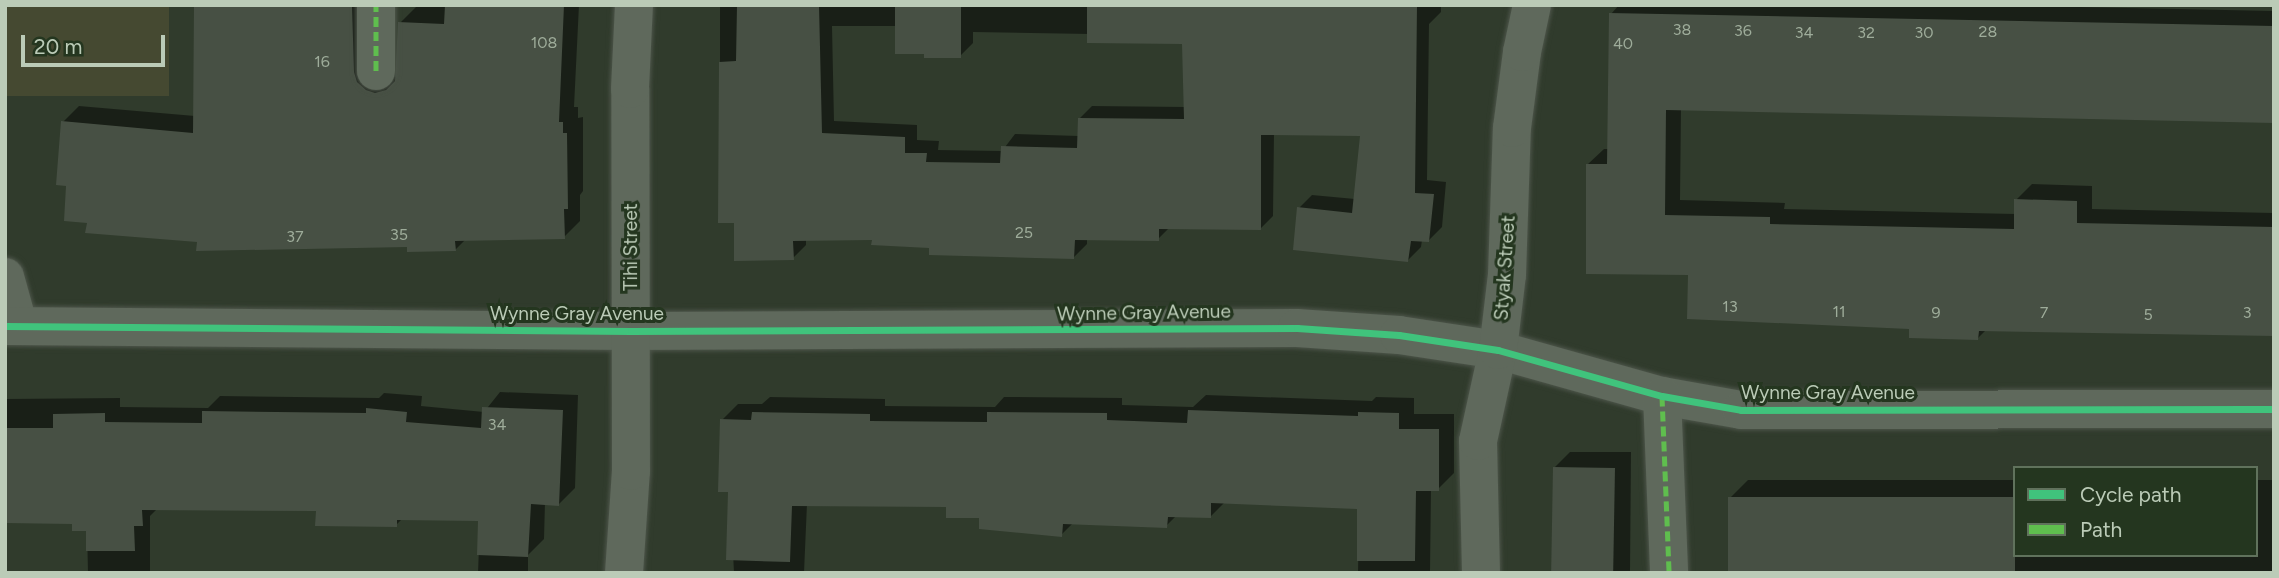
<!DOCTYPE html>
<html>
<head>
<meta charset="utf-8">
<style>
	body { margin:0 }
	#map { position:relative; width:2279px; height:578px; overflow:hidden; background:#303b2c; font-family:Figtree,sans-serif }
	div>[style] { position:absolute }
	.green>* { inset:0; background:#454931; transform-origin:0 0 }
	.shadow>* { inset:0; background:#0007 }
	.building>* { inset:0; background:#475044; transform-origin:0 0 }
	.roads { filter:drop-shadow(0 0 2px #4d554a) drop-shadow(0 0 2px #4d554a) }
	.minor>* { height:38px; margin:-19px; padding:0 19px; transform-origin:19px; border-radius:19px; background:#5f695c }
	.quiet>* { height:5px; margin-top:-2.5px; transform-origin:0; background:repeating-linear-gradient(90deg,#5fbe4e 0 10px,transparent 0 15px) }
	.cycleway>* { height:7px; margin:-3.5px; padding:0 3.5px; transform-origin:3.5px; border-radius:3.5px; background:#40c37c }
	span { translate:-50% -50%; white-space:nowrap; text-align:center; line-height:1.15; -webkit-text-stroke:6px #24361f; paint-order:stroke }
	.number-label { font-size:16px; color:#9eac9a }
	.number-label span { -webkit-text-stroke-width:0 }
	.street-label { font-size:19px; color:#bbcbb7 }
	.frame { position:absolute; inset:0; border:7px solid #bbcbb7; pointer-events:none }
	.legend { position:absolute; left:2013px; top:466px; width:245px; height:91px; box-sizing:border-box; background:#24361f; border:2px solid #60725c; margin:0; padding:9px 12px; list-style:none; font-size:21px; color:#bbcbb7 }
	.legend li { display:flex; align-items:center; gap:14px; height:35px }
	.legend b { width:35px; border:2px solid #60725c }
	.scale { position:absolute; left:21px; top:35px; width:144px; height:32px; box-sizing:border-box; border:4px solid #bbcbb7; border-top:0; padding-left:9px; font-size:21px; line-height:24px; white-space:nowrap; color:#bbcbb7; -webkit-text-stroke:5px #24361f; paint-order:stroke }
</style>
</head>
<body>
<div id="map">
	<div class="green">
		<i style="left:5px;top:5px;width:164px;height:91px"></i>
	</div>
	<div class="shadow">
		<i style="clip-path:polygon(195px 5px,368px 5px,392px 78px,398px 76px,400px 23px,416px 7px,579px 5px,574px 107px,578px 107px,578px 118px,583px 117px,583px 191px,580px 195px,580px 221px,564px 237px,466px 239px,455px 250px,408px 245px,198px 241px,68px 184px,63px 122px,79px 106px,195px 116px)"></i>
		<i style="clip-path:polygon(evenodd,720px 5px,1441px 5px,1441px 12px,1429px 24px,1427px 180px,1446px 182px,1442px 227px,1429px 240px,1422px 240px,1421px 247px,1408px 260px,1299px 208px,1312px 195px,1355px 199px,1362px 134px,1274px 134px,1273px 216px,1260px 229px,1170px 227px,1158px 239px,1087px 238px,1087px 244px,1074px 257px,873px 239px,806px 239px,806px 245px,793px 258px,735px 221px,720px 221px,720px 5px,832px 26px,897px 26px,925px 52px,960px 56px,973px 43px,973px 32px,1089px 34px,1183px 42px,1186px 107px,1092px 106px,1079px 119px,1079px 136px,1015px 134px,1002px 151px,938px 150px,939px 141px,917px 140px,917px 125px,834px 121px,832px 26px)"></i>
		<i style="clip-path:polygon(1619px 5px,1982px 5px,2274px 11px,2274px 121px,1681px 109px,1680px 200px,1785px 203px,1784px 209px,2016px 214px,2016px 200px,2032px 184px,2092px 186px,2092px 209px,2274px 213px,2274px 334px,1986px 330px,1978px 338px,1911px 327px,1690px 274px,1588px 164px,1604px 149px,1609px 149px,1611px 14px)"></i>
		<i style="clip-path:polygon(500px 392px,578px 395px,575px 488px,559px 504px,545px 503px,544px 539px,528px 555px,528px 573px,478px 573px,480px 520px,403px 518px,396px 525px,317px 509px,158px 508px,150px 516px,150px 573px,88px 573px,87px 529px,74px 522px,5px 522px,5px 399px,120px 398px,120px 407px,208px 408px,220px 396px,379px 398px,384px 393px,422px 396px,421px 406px,484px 412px)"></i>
		<i style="clip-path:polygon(1206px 395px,1372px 401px,1376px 397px,1414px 398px,1414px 414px,1454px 414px,1454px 473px,1438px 489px,1431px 489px,1430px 573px,1358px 573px,1359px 507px,1225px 502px,1210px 517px,1177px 515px,1166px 526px,1073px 523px,1061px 535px,947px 505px,807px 504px,804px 573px,734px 573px,730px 491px,722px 420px,738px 404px,762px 404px,770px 397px,885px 399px,885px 406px,995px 407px,1004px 397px,1122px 398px,1122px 405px,1193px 407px)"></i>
		<i style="clip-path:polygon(1570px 452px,1631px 452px,1630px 573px,1554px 573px,1554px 468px)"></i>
		<i style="clip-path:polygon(1748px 480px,2015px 480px,2015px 555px,2256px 555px,2256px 480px,2274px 480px,2274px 573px,1730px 573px,1730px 498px)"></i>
	</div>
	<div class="building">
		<i style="clip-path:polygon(194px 5px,352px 5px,354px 72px,357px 82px,366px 90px,375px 93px,386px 90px,395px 81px,398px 22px,444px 24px,445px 5px,564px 5px,559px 122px,563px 122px,563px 133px,567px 133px,568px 209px,564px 209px,565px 239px,455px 241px,456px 251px,407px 252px,407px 247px,196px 251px,197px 242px,85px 233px,87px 223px,64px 221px,66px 186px,56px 185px,61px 121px,193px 133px)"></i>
		<i style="clip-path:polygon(737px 5px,819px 5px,822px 133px,905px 137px,905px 153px,927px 153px,926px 162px,1000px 163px,1001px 146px,1077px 148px,1078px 118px,1184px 119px,1182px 44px,1087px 43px,1087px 5px,1417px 5px,1415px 193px,1434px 194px,1429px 242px,1411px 241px,1408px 262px,1293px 250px,1297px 207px,1352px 213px,1360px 136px,1261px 135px,1261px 230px,1159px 229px,1159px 241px,1075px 240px,1074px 259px,929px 255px,929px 248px,871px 245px,872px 240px,793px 241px,794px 260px,734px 261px,734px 223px,718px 223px,719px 62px,736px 61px)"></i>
		<i style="clip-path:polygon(895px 5px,961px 5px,961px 58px,924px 58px,924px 54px,895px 54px)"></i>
		<i style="clip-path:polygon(1609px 13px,2274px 26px,2274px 123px,1666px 110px,1665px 215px,1770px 217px,1770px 224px,2014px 229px,2014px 199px,2077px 201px,2077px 223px,2274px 227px,2274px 336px,1979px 331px,1978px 340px,1909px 338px,1909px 329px,1687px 319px,1688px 275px,1586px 274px,1586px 164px,1607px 164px)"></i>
		<i style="clip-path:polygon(482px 407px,563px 410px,559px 506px,531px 504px,528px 557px,477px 555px,478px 521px,397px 520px,397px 527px,315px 526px,316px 511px,142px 510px,143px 526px,134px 526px,135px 551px,86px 551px,86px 531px,72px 531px,72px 524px,5px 523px,5px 428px,53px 428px,53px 414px,105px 413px,105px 422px,202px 423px,202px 411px,366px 413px,366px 408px,407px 412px,406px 422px,481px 428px)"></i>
		<i style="clip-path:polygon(1188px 410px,1358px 416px,1358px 412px,1399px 413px,1399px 429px,1439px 429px,1439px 491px,1416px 491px,1415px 561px,1357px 561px,1357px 509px,1211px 503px,1211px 518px,1168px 517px,1167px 528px,1063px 524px,1062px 537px,979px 529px,979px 518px,946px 518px,946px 507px,792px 506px,790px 562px,726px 560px,728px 492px,718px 492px,720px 419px,751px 420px,752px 412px,870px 414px,870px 421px,987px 422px,987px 412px,1107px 413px,1107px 420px,1187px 423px)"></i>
		<i style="left:1553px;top:467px;width:62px;height:106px;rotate:1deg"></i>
		<i style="left:1728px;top:497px;width:287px;height:76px"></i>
	</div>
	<div class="roads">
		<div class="minor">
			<i style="left:376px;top:71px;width:66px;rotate:-90deg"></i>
			<i style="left:5px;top:277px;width:49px;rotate:74.5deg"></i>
			<i style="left:5px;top:326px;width:626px;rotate:0.46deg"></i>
			<i style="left:631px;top:331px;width:666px;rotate:-0.26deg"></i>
			<i style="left:1297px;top:328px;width:102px;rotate:3.9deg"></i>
			<i style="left:1399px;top:335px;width:100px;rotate:8.6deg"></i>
			<i style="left:1498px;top:350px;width:170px;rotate:15.7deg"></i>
			<i style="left:1662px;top:396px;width:80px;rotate:10deg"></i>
			<i style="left:1741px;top:410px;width:533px;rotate:-0.11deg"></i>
			<i style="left:1662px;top:396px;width:177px;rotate:87.7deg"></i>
			<i style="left:624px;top:573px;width:102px;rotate:-86.1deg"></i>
			<i style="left:631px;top:471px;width:382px;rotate:-90.1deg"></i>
			<i style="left:630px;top:89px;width:84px;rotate:-87.3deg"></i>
			<i style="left:1481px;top:573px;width:132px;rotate:-91.3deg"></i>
			<i style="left:1478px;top:441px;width:93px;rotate:-77.6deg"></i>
			<i style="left:1498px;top:350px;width:76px;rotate:-83.2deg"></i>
			<i style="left:1507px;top:275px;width:147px;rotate:-88.1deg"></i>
			<i style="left:1512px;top:128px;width:77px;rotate:-82.5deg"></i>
			<i style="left:1522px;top:52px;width:48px;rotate:-78deg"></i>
		</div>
	</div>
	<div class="quiet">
		<i style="left:376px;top:71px;width:66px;rotate:-90deg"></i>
		<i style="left:1662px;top:396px;width:177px;rotate:87.7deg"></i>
	</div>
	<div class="cycleway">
		<i style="left:5px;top:326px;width:626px;rotate:0.46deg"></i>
		<i style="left:631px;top:331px;width:666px;rotate:-0.26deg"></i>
		<i style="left:1297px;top:328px;width:102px;rotate:3.9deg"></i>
		<i style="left:1399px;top:335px;width:100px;rotate:8.6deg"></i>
		<i style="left:1498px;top:350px;width:170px;rotate:15.7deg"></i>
		<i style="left:1662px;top:396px;width:80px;rotate:10deg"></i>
		<i style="left:1741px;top:410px;width:533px;rotate:-0.11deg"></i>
	</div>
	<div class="number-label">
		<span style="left:1682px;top:30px">38</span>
		<span style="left:1743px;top:31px">36</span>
		<span style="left:1988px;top:32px">28</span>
		<span style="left:1804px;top:33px">34</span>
		<span style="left:1866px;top:33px">32</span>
		<span style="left:1924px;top:33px">30</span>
		<span style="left:544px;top:43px">108</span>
		<span style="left:1623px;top:44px">40</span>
		<span style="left:322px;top:62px">16</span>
		<span style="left:1024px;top:233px">25</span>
		<span style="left:399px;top:235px">35</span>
		<span style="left:295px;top:237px">37</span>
		<span style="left:1730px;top:307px">13</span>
		<span style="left:1839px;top:312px">11</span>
		<span style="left:1936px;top:313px">9</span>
		<span style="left:2044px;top:313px">7</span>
		<span style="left:2247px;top:313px">3</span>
		<span style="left:2148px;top:315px">5</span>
		<span style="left:497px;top:425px">34</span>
	</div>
	<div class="street-label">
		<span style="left:631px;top:247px;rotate:-90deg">Tihi Street</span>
		<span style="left:1505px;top:268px;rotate:-86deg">Styak Street</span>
		<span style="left:1144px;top:313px;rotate:-1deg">Wynne Gray Avenue</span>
		<span style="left:577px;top:314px">Wynne Gray Avenue</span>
		<span style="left:1828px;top:393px">Wynne Gray Avenue</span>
	</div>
	<div class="frame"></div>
	<ul class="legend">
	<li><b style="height:9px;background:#40c37c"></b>Cycle path</li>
	<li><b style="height:9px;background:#5fbe4e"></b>Path</li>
	</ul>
	<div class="scale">20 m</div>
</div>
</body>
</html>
